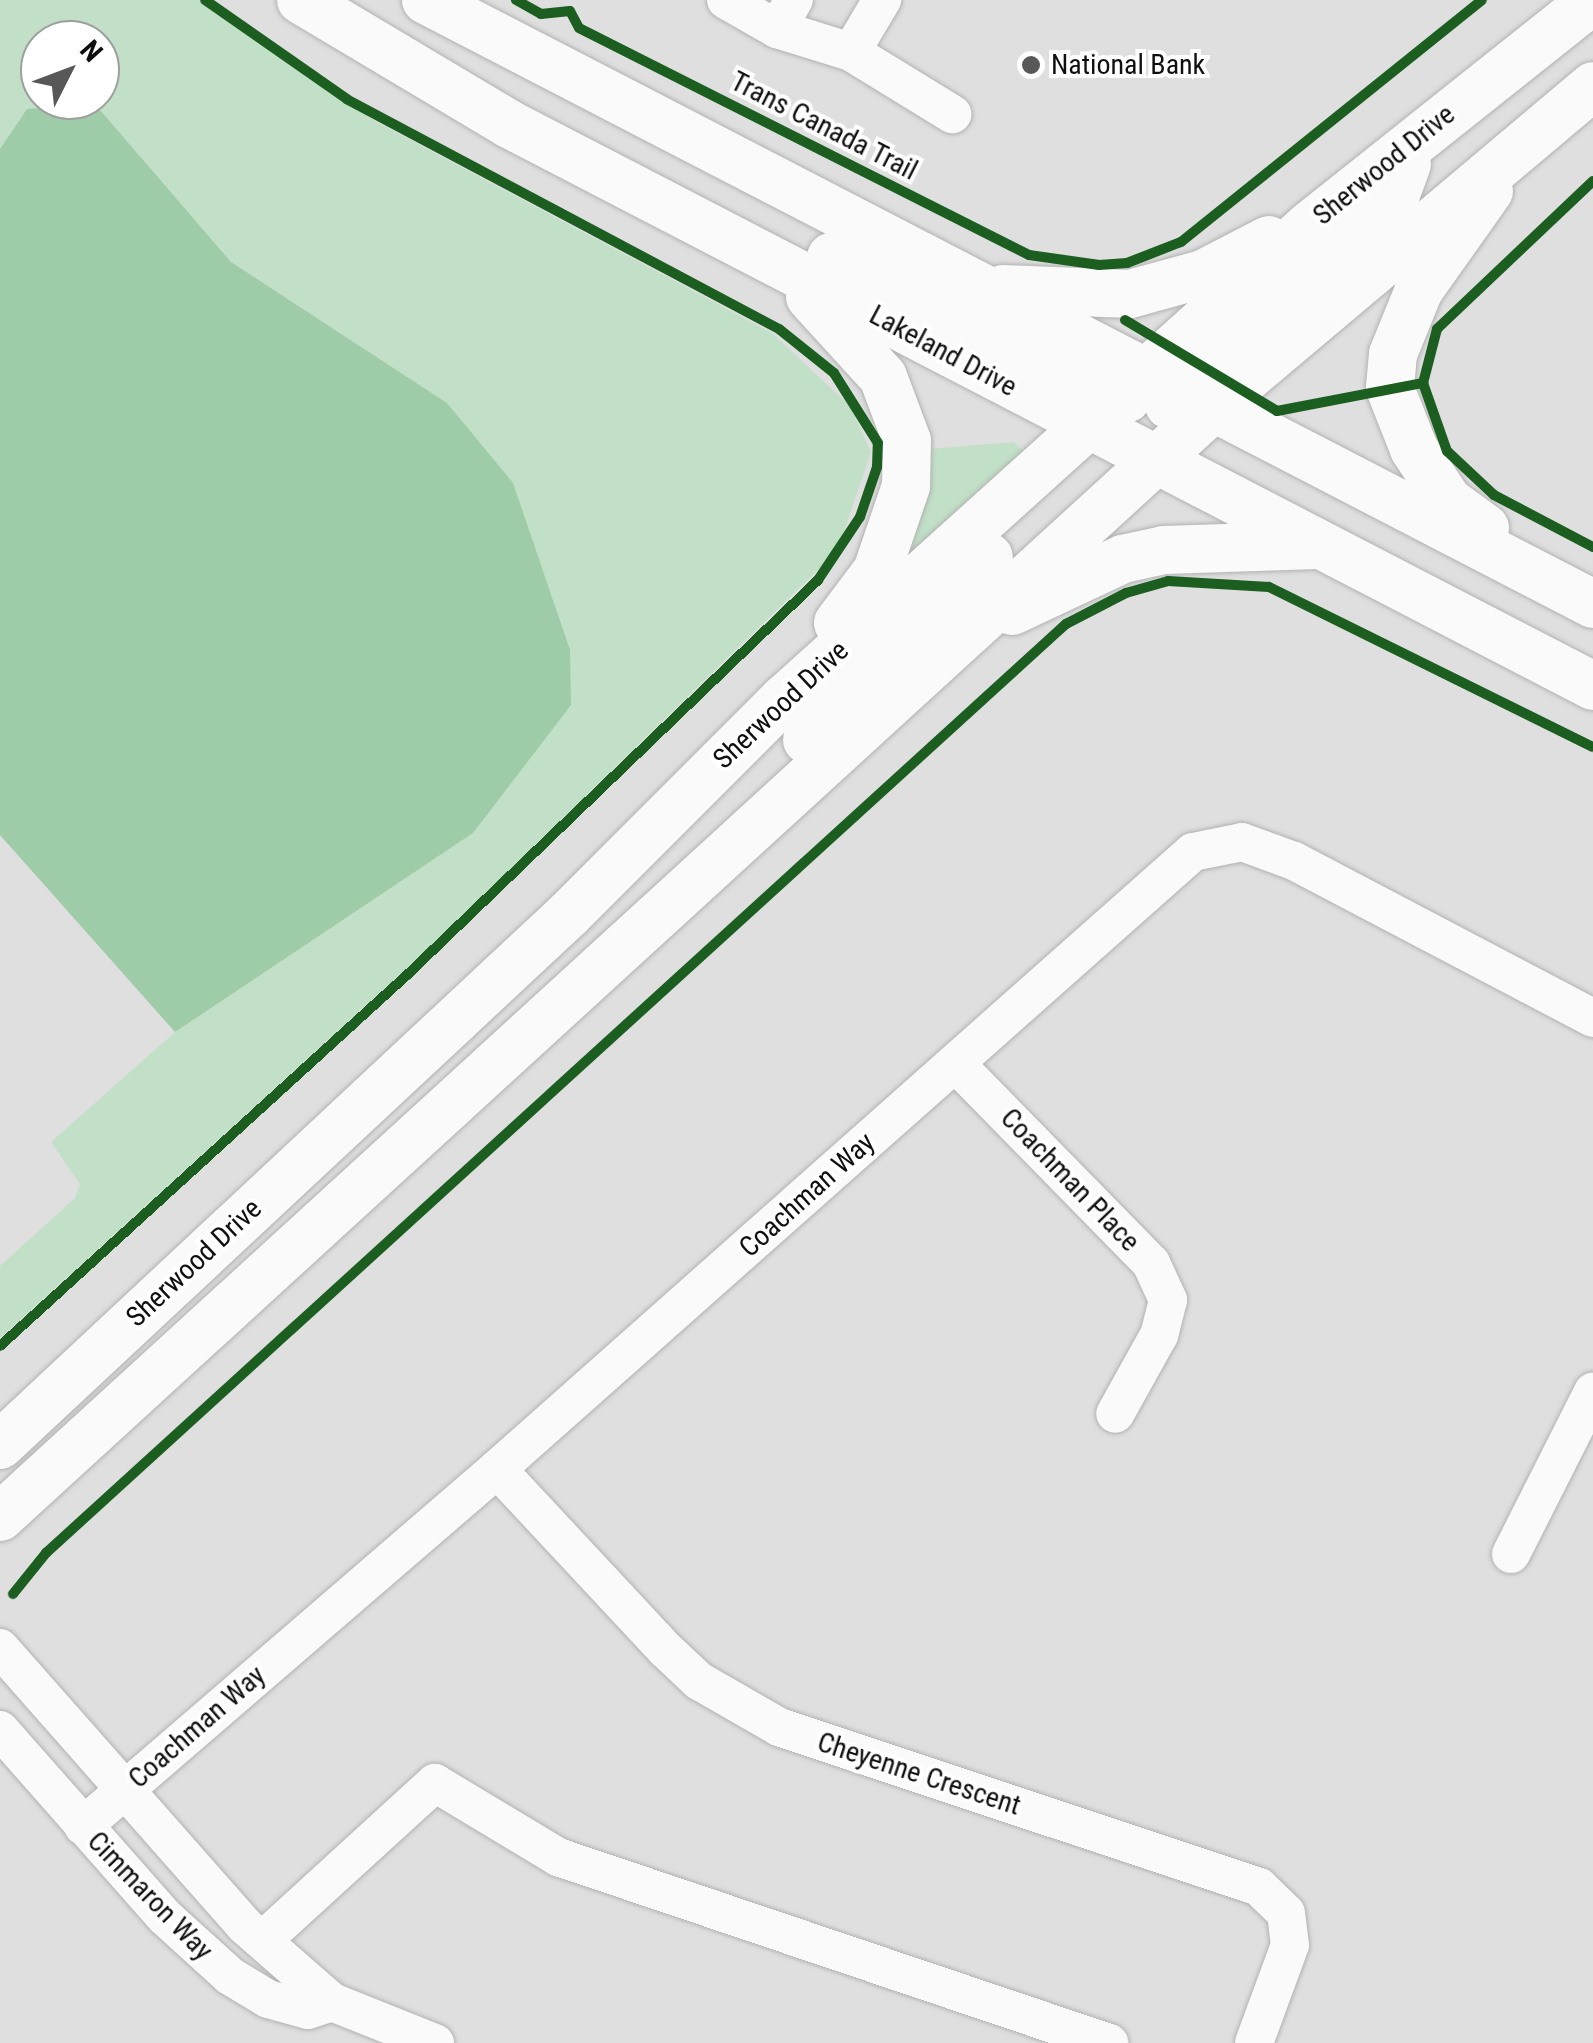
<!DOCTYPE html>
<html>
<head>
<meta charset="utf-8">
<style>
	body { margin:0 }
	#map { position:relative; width:1593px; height:2043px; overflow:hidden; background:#dfdfe0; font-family:"Roboto Condensed",sans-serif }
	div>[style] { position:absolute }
	.green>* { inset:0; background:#c1e0c7 }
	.forest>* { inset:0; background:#9ecba8 }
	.roads { filter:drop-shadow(0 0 2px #b2b2b2) drop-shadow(0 0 2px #b2b2b2) }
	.minor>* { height:38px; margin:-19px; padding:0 19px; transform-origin:19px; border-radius:19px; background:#fafafa }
	.major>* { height:48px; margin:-24px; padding:0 24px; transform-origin:24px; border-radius:24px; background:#fafafa }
	.cycleway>* { height:10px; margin:-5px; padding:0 5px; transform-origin:5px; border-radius:5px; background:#1b5e20 }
	.dots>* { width:28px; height:28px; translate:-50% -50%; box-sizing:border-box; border:5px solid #fff; border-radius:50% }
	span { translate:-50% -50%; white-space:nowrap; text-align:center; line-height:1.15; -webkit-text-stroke:8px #fff; paint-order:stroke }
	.poi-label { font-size:28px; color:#0f0f0f }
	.left { translate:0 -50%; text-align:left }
	.street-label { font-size:28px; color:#0f0f0f }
	.north { position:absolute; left:20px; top:20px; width:100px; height:100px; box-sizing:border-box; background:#fff; border:2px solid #9f9f9f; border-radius:50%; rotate:48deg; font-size:28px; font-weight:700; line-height:40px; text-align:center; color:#0f0f0f }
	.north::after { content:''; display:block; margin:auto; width:35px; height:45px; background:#585858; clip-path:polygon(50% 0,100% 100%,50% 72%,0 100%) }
</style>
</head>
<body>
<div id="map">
	<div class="green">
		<i style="clip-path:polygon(evenodd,0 0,197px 0,373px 120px,772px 333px,850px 406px,871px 452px,844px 532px,826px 562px,435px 942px,0 1338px,0 1266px,75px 1198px,80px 1184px,51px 1142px,175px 1032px,473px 833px,447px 403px,231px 262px,94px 103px,27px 109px,0 149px,0 0,40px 40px,100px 40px,100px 100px,40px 100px,40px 40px)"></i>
		<i style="clip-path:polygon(1014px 442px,1028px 455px,911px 554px,930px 449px)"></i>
	</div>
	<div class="forest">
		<i style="clip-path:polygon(94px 103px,231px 262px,447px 403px,513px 483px,570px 650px,571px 705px,473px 833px,175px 1032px,0 835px,0 149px,27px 109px)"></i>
	</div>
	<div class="roads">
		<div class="minor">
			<i style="left:726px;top:0;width:59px;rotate:29.6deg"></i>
			<i style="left:777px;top:29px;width:34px;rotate:-60deg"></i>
			<i style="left:777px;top:29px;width:77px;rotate:17.3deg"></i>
			<i style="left:851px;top:52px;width:61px;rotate:-59.2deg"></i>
			<i style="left:851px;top:52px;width:119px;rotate:31.5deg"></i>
			<i style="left:955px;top:1063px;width:280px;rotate:45.6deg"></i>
			<i style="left:1151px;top:1263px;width:41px;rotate:65.3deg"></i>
			<i style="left:1168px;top:1300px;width:36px;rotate:104deg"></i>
			<i style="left:1159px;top:1335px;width:90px;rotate:119.1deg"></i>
			<i style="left:497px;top:1469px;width:249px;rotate:47deg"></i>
			<i style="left:667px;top:1651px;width:44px;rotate:43.2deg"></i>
			<i style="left:699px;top:1681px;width:92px;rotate:29.9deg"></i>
			<i style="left:779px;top:1727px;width:506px;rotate:18.43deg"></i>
			<i style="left:1259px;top:1887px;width:37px;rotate:44deg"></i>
			<i style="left:1286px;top:1913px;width:32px;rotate:83deg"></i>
			<i style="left:1290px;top:1945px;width:104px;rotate:110.2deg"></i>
			<i style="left:1511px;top:1554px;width:182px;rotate:-63.2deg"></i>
			<i style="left:0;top:1648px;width:371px;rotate:48.6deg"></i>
			<i style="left:245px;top:1926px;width:116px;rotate:41.1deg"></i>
			<i style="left:332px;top:2002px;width:111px;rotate:21.7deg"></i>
			<i style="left:0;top:1730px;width:249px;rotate:48.6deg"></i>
			<i style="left:165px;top:1917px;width:88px;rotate:42.2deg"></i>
			<i style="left:230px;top:1976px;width:44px;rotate:31.2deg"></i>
			<i style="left:268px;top:1999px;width:41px;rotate:15.4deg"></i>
			<i style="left:308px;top:2010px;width:25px;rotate:-18deg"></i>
			<i style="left:83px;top:1826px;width:547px;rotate:-40.77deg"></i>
			<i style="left:497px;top:1469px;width:930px;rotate:-41.56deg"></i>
			<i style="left:1193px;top:852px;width:50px;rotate:-11.5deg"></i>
			<i style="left:1242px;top:842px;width:55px;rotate:20.1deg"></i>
			<i style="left:1294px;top:861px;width:338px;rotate:27.7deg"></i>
			<i style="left:263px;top:1940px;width:233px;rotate:-42.4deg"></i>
			<i style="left:435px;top:1783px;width:144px;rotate:31deg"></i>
			<i style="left:558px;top:1857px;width:582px;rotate:18.65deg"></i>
		</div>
		<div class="major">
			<i style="left:301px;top:0;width:242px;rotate:30.8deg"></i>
			<i style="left:509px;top:124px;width:1221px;rotate:27.4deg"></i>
			<i style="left:426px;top:0;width:1314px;rotate:27.36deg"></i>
			<i style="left:831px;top:257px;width:328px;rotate:25.6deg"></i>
			<i style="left:1003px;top:289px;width:127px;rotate:2.3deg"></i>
			<i style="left:1130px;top:294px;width:76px;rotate:-15.3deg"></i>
			<i style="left:1203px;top:274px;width:74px;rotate:-27.3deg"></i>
			<i style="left:810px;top:297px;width:108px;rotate:47.6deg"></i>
			<i style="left:883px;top:377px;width:68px;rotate:69.4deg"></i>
			<i style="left:907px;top:441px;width:45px;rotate:91.3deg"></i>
			<i style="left:906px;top:486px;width:90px;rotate:108.8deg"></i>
			<i style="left:877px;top:571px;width:65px;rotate:126.9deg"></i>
			<i style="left:1169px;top:405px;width:307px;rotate:-42.6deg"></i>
			<i style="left:1395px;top:197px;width:35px;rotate:-70deg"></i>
			<i style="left:1485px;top:528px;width:46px;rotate:-143.9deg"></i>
			<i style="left:1448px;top:501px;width:62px;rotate:-123.2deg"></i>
			<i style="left:1414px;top:449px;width:66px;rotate:-111.5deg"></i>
			<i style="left:1390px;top:388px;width:34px;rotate:-85deg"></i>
			<i style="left:1393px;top:354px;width:69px;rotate:-67.9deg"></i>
			<i style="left:1419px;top:290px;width:121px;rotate:-54.7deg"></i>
			<i style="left:1012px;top:611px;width:123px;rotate:-25.1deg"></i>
			<i style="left:1123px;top:559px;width:42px;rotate:-12.4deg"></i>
			<i style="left:1164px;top:550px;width:153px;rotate:-1.9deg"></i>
			<i style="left:807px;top:740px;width:258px;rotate:-45.2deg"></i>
			<i style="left:0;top:1445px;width:778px;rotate:-43.02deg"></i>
			<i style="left:569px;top:914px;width:304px;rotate:-45deg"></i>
			<i style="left:784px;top:699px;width:708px;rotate:-42.02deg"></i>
			<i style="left:1310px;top:225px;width:362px;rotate:-38.5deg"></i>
			<i style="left:0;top:1517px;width:1675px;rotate:-42.43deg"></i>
			<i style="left:1236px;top:387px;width:467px;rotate:-40.1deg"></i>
		</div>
	</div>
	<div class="cycleway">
		<i style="left:516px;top:0;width:29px;rotate:29deg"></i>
		<i style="left:541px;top:14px;width:29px;rotate:-6deg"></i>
		<i style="left:570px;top:11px;width:19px;rotate:62deg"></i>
		<i style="left:579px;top:28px;width:504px;rotate:26.77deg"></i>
		<i style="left:1029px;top:255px;width:71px;rotate:8.1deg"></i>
		<i style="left:1099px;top:265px;width:28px;rotate:-4deg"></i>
		<i style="left:1127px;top:263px;width:58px;rotate:-21.3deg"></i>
		<i style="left:1181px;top:242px;width:386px;rotate:-38.8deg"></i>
		<i style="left:1593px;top:181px;width:215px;rotate:136.5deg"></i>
		<i style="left:1437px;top:329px;width:56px;rotate:104.5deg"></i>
		<i style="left:1423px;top:383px;width:72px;rotate:70.6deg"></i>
		<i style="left:1447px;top:451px;width:64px;rotate:43.1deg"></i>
		<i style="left:1494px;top:495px;width:112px;rotate:27.7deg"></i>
		<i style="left:1125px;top:320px;width:177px;rotate:30.9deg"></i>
		<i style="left:1277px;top:411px;width:149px;rotate:-10.9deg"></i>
		<i style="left:0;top:1346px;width:551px;rotate:-42.35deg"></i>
		<i style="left:407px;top:975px;width:570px;rotate:-43.86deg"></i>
		<i style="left:818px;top:580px;width:76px;rotate:-56.3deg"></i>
		<i style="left:860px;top:517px;width:53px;rotate:-71.2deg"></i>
		<i style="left:877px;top:467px;width:24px;rotate:-88deg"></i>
		<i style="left:878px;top:443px;width:83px;rotate:-122.2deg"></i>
		<i style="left:834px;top:373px;width:70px;rotate:-141.3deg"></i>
		<i style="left:779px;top:329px;width:489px;rotate:-152deg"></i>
		<i style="left:347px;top:99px;width:173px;rotate:-145.1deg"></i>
		<i style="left:13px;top:1594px;width:53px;rotate:-51.2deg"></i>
		<i style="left:46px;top:1553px;width:1380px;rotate:-42.33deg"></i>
		<i style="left:1066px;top:624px;width:68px;rotate:-27.3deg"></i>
		<i style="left:1126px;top:593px;width:44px;rotate:-15.9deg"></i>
		<i style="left:1168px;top:581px;width:101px;rotate:3.4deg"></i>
		<i style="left:1269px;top:587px;width:361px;rotate:26.3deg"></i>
	</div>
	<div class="dots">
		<i style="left:1031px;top:65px;background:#585858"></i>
	</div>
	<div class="poi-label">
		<span class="left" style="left:1051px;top:65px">National Bank</span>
	</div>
	<div class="street-label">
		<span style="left:824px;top:126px;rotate:27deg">Trans Canada Trail</span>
		<span style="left:1384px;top:165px;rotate:-39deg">Sherwood Drive</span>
		<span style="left:943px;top:351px;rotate:28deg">Lakeland Drive</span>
		<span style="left:781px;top:705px;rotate:-43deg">Sherwood Drive</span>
		<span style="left:1070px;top:1180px;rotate:46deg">Coachman Place</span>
		<span style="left:807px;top:1195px;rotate:-42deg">Coachman Way</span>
		<span style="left:194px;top:1263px;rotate:-43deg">Sherwood Drive</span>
		<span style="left:197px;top:1727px;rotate:-41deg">Coachman Way</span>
		<span style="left:919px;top:1774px;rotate:18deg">Cheyenne Crescent</span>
		<span style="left:150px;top:1896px;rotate:46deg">Cimmaron Way</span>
	</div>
	<div class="north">N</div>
</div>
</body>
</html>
